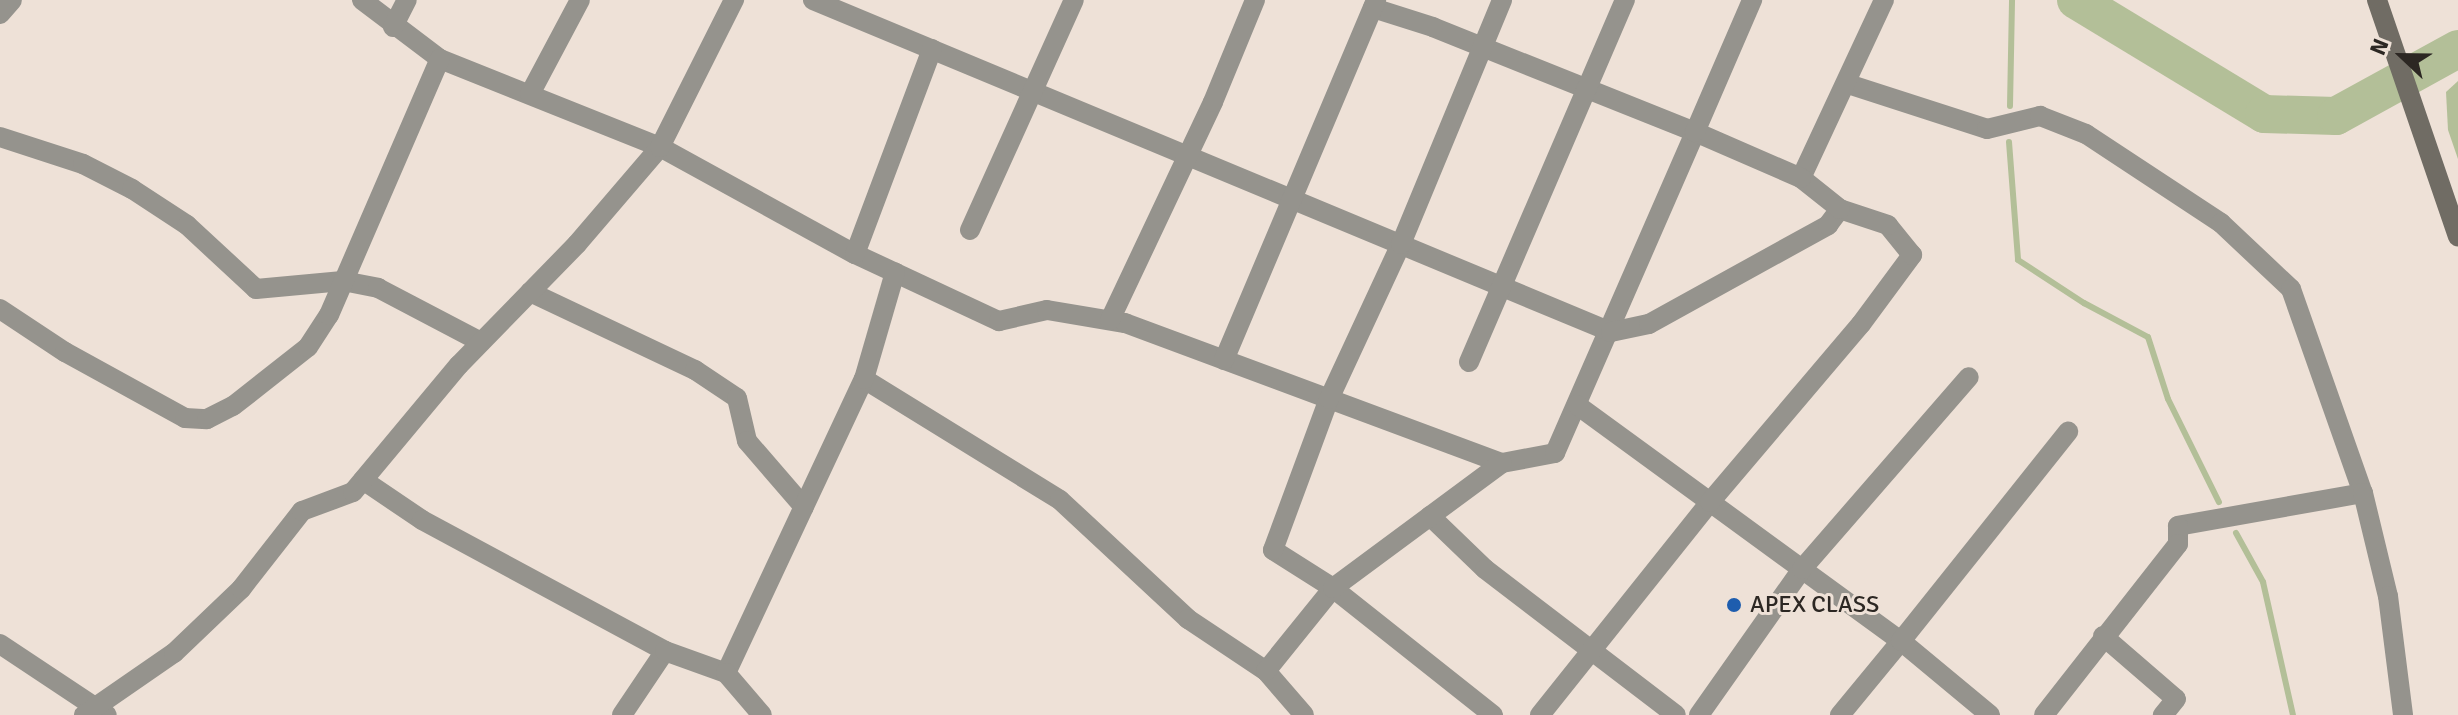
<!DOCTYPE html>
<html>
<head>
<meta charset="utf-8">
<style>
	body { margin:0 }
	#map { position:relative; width:2458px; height:715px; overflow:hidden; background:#eee1d7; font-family:Signika,sans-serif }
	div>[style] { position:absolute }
	.water>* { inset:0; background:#b3bf98 }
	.stream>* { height:6px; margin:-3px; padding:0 3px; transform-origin:3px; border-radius:3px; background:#b3bf98 }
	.river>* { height:38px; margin:-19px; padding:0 19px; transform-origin:19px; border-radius:19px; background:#b3bf98 }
	.street>* { height:20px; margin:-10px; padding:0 10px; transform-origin:10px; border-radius:10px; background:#95938d }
	.secondary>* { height:20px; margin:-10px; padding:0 10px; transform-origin:10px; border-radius:10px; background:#706c64 }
	.dots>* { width:22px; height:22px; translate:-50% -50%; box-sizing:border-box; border:4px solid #eee1d7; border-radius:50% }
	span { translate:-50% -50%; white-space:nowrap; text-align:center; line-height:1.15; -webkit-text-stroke:6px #eee1d7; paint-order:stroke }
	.poi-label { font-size:24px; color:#2c2723 }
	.left { translate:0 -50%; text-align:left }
	.north { position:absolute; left:2362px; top:16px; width:80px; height:80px; -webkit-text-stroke:6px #eee1d7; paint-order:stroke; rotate:292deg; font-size:22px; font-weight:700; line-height:32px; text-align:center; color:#2c2723 }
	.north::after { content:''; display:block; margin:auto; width:28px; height:36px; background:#2c2723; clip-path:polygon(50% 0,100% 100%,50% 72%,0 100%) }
</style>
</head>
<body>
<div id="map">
	<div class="water">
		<i style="clip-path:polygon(2458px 81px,2458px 159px,2448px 130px,2446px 92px)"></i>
	</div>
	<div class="stream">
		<i style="left:2010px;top:106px;width:106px;rotate:-88.9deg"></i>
		<i style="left:2009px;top:142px;width:118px;rotate:85.6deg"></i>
		<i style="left:2018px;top:260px;width:79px;rotate:33.1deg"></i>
		<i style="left:2084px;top:303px;width:72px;rotate:28deg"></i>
		<i style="left:2148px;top:337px;width:65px;rotate:72.1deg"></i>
		<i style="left:2168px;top:399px;width:115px;rotate:63.7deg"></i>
		<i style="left:2236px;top:533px;width:56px;rotate:61.1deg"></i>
		<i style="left:2263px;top:582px;width:136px;rotate:77.3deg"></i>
	</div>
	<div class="river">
		<i style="left:2076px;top:0;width:220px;rotate:31.2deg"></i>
		<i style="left:2264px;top:114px;width:72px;rotate:1.6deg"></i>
		<i style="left:2336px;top:116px;width:139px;rotate:-28.8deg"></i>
	</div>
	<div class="street">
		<i style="left:362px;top:0;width:98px;rotate:37.1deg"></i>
		<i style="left:440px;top:59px;width:237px;rotate:21.8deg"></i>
		<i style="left:660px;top:147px;width:222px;rotate:28.8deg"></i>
		<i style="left:855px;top:254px;width:159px;rotate:25deg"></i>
		<i style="left:999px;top:321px;width:49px;rotate:-12.9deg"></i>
		<i style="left:1047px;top:310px;width:79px;rotate:9.5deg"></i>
		<i style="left:1125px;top:323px;width:402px;rotate:20.4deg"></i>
		<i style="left:1502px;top:463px;width:54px;rotate:-10.7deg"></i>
		<i style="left:1555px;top:453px;width:350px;rotate:-66.4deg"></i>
		<i style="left:1695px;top:132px;width:282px;rotate:-158.2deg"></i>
		<i style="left:1433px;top:27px;width:63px;rotate:-162.4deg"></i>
		<i style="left:813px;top:0;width:864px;rotate:22.59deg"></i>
		<i style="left:1611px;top:332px;width:39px;rotate:-12deg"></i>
		<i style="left:1649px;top:324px;width:205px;rotate:-28.9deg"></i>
		<i style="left:1828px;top:225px;width:20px;rotate:-53deg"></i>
		<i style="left:0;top:14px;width:18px;rotate:-49deg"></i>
		<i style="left:393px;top:27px;width:30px;rotate:-63deg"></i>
		<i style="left:1848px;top:84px;width:146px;rotate:17.9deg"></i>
		<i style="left:1987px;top:129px;width:55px;rotate:-13.8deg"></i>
		<i style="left:2040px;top:116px;width:49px;rotate:21.4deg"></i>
		<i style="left:2086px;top:134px;width:162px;rotate:33.4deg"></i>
		<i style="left:2221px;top:223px;width:96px;rotate:43.3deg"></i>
		<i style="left:2291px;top:289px;width:216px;rotate:70.6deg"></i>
		<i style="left:2363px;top:493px;width:188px;rotate:169.9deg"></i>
		<i style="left:2178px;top:526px;width:18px;rotate:90deg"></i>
		<i style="left:2178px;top:544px;width:217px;rotate:128.1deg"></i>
		<i style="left:530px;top:94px;width:106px;rotate:-62deg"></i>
		<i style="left:0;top:137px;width:87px;rotate:18deg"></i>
		<i style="left:83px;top:164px;width:55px;rotate:27deg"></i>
		<i style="left:132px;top:189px;width:66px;rotate:33.2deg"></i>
		<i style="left:187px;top:225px;width:94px;rotate:42.8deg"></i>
		<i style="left:256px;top:289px;width:87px;rotate:-5.3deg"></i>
		<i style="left:343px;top:281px;width:36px;rotate:11deg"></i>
		<i style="left:378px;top:288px;width:116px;rotate:27.7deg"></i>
		<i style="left:1801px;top:178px;width:196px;rotate:-65deg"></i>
		<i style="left:970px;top:230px;width:252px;rotate:-65.7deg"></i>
		<i style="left:855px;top:254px;width:219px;rotate:-69.4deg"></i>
		<i style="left:530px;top:292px;width:183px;rotate:25.3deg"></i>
		<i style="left:695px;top:370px;width:50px;rotate:33.7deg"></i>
		<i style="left:737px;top:398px;width:44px;rotate:76.9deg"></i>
		<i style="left:747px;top:441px;width:87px;rotate:49.2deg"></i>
		<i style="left:0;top:309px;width:78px;rotate:33.5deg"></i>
		<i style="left:65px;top:352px;width:137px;rotate:28.8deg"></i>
		<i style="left:185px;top:418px;width:22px;rotate:3deg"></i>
		<i style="left:207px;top:419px;width:29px;rotate:-27deg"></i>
		<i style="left:233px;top:406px;width:95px;rotate:-38.2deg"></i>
		<i style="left:308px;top:347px;width:38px;rotate:-57deg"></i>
		<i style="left:329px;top:315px;width:279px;rotate:-66.6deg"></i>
		<i style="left:1110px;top:320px;width:241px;rotate:-64.7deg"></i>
		<i style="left:1213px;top:102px;width:110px;rotate:-67.6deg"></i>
		<i style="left:1224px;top:360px;width:391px;rotate:-67.1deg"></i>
		<i style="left:1469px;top:362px;width:394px;rotate:-66.7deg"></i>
		<i style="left:864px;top:379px;width:230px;rotate:31.7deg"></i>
		<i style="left:1060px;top:500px;width:175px;rotate:42.9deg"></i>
		<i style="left:1188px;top:619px;width:94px;rotate:33.7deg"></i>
		<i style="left:1266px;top:671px;width:58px;rotate:49.2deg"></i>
		<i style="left:1577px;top:405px;width:401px;rotate:36.1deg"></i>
		<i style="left:1901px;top:641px;width:96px;rotate:129.5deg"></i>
		<i style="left:363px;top:480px;width:71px;rotate:34.1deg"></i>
		<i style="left:422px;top:520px;width:276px;rotate:28.3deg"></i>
		<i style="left:665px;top:651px;width:77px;rotate:123.9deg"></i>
		<i style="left:2363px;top:493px;width:106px;rotate:76.4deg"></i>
		<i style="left:2388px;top:596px;width:120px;rotate:82.8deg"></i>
		<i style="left:1430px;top:516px;width:76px;rotate:43.9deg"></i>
		<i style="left:1485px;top:569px;width:240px;rotate:37.4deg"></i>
		<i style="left:2103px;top:636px;width:96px;rotate:40.8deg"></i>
		<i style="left:2176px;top:699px;width:21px;rotate:129deg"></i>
		<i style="left:0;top:644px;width:128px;rotate:33.6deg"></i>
		<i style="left:665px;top:651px;width:65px;rotate:19.8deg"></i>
		<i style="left:726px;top:673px;width:325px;rotate:-64.9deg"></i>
		<i style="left:864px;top:379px;width:111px;rotate:-73.8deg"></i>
		<i style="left:1266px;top:671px;width:107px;rotate:-51.1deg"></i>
		<i style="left:1333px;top:588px;width:71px;rotate:-147.7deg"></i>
		<i style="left:1273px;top:550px;width:161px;rotate:-69.7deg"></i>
		<i style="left:1329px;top:399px;width:171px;rotate:-65.1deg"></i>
		<i style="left:1401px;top:244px;width:264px;rotate:-67.5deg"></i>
		<i style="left:726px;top:673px;width:55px;rotate:49.4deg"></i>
		<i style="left:84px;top:715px;width:109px;rotate:-34.6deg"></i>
		<i style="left:174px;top:653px;width:93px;rotate:-43.7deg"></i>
		<i style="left:241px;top:589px;width:99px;rotate:-52deg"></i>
		<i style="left:302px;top:511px;width:54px;rotate:-20.4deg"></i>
		<i style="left:353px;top:492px;width:165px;rotate:-50.2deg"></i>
		<i style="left:459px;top:365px;width:169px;rotate:-45.7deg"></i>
		<i style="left:577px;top:244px;width:128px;rotate:-49.4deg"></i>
		<i style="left:660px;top:147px;width:165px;rotate:-63.3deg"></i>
		<i style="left:1493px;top:715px;width:204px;rotate:-141.6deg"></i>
		<i style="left:1333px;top:588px;width:210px;rotate:-36.5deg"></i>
		<i style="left:1540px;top:715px;width:273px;rotate:-51.4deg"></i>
		<i style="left:1710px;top:502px;width:233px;rotate:-49.7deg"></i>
		<i style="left:1861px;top:324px;width:86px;rotate:-53.5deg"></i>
		<i style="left:1912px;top:255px;width:38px;rotate:-129deg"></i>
		<i style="left:1888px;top:225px;width:51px;rotate:-161.6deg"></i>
		<i style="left:1840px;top:209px;width:50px;rotate:-141.5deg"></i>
		<i style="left:1801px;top:178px;width:116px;rotate:-156.5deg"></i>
		<i style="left:1695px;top:132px;width:144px;rotate:-66.6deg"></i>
		<i style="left:1699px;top:715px;width:179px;rotate:-54.8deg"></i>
		<i style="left:1802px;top:569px;width:254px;rotate:-49deg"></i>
		<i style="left:1990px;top:715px;width:116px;rotate:-140.3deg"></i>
		<i style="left:1901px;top:641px;width:268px;rotate:-51.4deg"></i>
	</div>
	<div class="secondary">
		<i style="left:2377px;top:0;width:250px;rotate:71.1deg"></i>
	</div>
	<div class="dots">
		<i style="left:1734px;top:605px;background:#1e5dae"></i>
	</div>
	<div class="poi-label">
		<span class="left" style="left:1750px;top:605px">APEX CLASS</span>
	</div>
	<div class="north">N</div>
</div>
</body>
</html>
